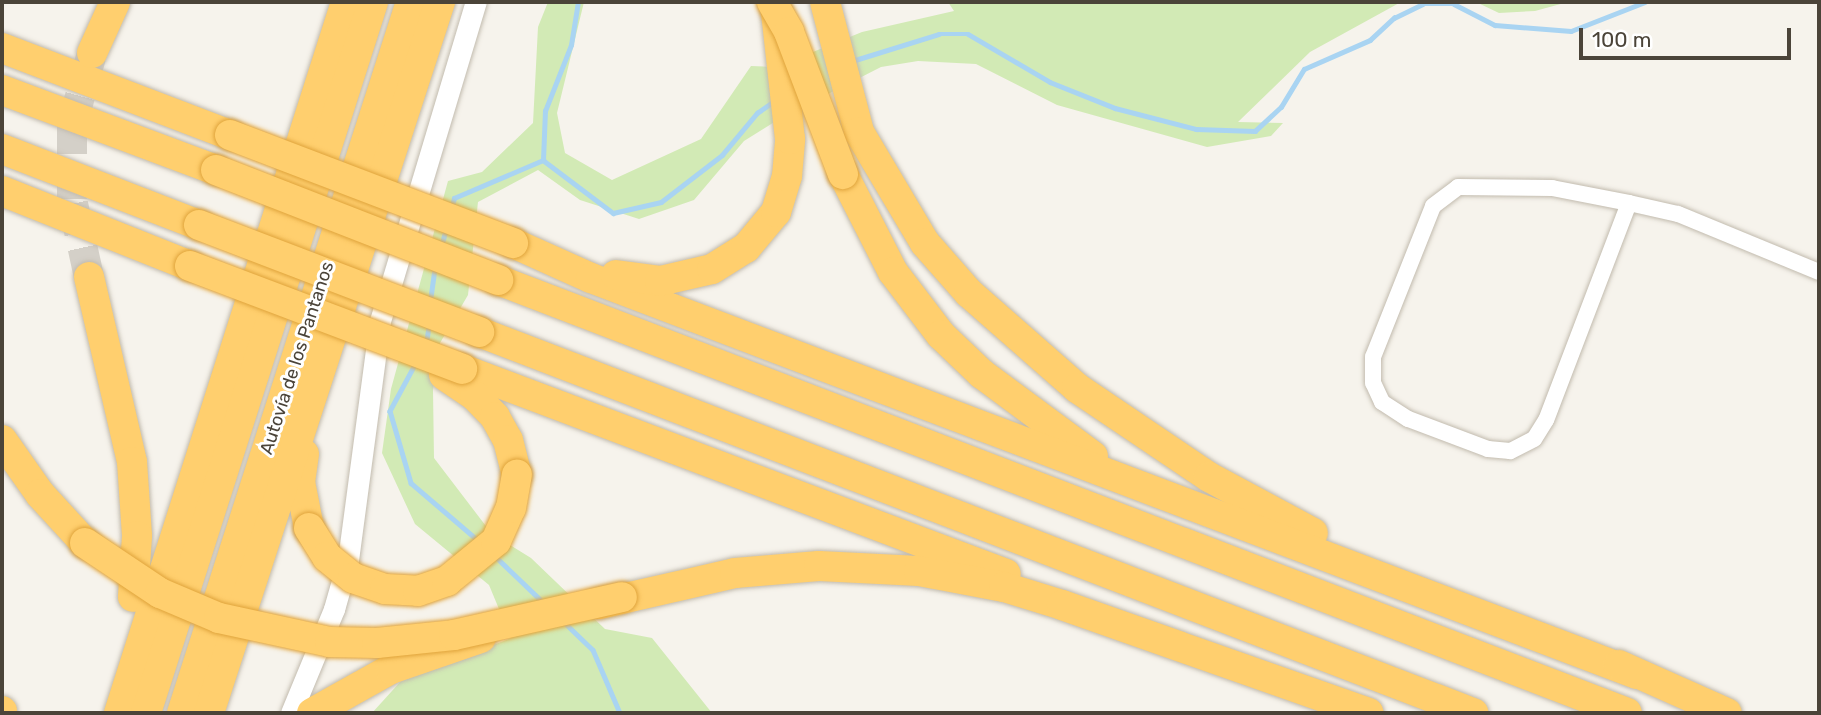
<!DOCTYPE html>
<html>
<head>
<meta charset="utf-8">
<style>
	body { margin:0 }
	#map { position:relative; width:1821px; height:715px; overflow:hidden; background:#f6f3ec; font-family:Rubik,sans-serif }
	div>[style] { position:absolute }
	.green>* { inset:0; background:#d2eab5 }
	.stream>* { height:4.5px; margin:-2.25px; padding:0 2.25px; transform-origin:2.25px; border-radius:2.25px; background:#a9d4f2 }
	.motorway-tunnel>* { height:30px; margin-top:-15px; transform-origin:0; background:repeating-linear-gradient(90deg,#d4d0c8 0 30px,transparent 0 45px) }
	.roads { filter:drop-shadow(0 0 2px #c2bbae) drop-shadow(0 0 2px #c2bbae) }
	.minor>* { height:16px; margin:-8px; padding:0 8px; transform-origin:8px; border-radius:8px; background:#fff }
	.tertiary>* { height:21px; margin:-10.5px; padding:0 10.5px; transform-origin:10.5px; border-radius:10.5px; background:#fff }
	.motorway>* { height:30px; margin:-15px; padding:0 15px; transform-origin:15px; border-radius:15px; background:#ffcf6e }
	.bridges { filter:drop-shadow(0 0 2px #e0a43c) drop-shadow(0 0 2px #e0a43c) }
	.motorway-bridge>* { height:30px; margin:-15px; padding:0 15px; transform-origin:15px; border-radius:15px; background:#ffcf6e }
	span { translate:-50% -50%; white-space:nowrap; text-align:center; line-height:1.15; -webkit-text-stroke:6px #fff; paint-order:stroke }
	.street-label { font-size:18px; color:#4b4439 }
	.frame { position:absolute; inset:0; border:4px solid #4b4439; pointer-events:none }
	.scale { position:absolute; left:1579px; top:28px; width:212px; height:32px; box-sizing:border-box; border:4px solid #4b4439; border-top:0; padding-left:9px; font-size:21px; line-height:24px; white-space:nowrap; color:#4b4439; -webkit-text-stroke:5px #fff; paint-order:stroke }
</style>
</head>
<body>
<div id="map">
	<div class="green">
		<i style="clip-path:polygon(548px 2px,584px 2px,557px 113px,565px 153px,612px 180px,701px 139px,751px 66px,776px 67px,862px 32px,954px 11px,948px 2px,1401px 2px,1310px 52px,1238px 122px,1283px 123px,1271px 136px,1207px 147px,1057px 105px,976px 64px,918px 61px,881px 67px,781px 118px,744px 141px,694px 200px,639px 219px,580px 200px,538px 170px,478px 202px,468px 295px,440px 343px,433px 390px,434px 458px,492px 534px,531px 558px,605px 629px,652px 638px,712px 713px,372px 713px,401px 681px,511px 638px,489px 585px,415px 524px,382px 453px,391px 389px,448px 181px,482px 172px,533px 123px,538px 27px)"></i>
		<i style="clip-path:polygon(1476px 2px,1568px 2px,1535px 11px,1499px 13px)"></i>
	</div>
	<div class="stream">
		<i style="left:852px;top:61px;width:91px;rotate:-17.2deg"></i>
		<i style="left:939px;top:34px;width:29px"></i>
		<i style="left:968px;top:34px;width:95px;rotate:30.3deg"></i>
		<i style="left:1050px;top:82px;width:70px;rotate:21.8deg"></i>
		<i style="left:1115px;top:108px;width:84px;rotate:14.5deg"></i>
		<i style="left:1196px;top:129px;width:59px;rotate:1.9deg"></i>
		<i style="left:1255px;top:131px;width:35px;rotate:-43deg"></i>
		<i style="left:1281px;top:107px;width:44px;rotate:-58.8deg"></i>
		<i style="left:1304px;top:69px;width:72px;rotate:-23.7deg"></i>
		<i style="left:1370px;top:40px;width:33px;rotate:-43deg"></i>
		<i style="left:1394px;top:18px;width:32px;rotate:-26deg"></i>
		<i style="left:1423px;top:4px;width:31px"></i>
		<i style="left:1454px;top:4px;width:46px;rotate:27.1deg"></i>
		<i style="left:1495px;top:25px;width:76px;rotate:4.5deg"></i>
		<i style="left:1571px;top:31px;width:79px;rotate:-21.4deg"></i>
		<i style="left:543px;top:160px;width:88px;rotate:37.1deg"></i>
		<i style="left:613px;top:213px;width:49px;rotate:-12.9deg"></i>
		<i style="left:661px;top:202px;width:77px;rotate:-37.6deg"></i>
		<i style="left:722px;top:155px;width:55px;rotate:-50.2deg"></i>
		<i style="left:757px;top:113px;width:19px;rotate:-35deg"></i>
		<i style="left:451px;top:210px;width:12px;rotate:-76deg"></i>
		<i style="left:454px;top:198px;width:97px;rotate:-23.1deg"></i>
		<i style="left:543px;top:160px;width:49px;rotate:-87.7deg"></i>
		<i style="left:545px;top:111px;width:71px;rotate:-68.5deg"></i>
		<i style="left:571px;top:45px;width:44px;rotate:-80.8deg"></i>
		<i style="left:441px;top:247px;width:20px;rotate:-75deg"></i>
		<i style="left:430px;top:301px;width:36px;rotate:-82deg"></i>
		<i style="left:426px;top:343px;width:19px;rotate:-81deg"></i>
		<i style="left:416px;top:363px;width:55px;rotate:118.4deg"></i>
		<i style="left:390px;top:411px;width:75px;rotate:73.7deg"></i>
		<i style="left:411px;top:483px;width:89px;rotate:40.5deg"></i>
		<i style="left:496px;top:557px;width:68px;rotate:43.8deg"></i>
		<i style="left:564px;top:622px;width:40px;rotate:44deg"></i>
		<i style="left:593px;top:650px;width:69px;rotate:66.8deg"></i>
	</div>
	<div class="motorway-tunnel">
		<i style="left:89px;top:277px;width:80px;rotate:-102.3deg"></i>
		<i style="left:72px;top:199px;width:74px;rotate:-90deg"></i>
		<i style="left:72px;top:125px;width:71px;rotate:-74.4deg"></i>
	</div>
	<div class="roads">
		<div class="minor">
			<i style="left:1629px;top:203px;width:232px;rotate:110.9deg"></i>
			<i style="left:1546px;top:420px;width:22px;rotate:122deg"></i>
			<i style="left:1534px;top:439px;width:27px;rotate:153deg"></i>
			<i style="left:1510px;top:451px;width:22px;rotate:-175deg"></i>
			<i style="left:1488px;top:449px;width:85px;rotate:-159.4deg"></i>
			<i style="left:1408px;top:419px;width:31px;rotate:-147deg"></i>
			<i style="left:1382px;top:402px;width:21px;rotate:-115deg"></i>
			<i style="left:1373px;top:383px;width:26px;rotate:-90deg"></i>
			<i style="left:1373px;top:357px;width:162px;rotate:-68.3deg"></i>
			<i style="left:1433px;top:206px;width:31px;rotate:-37deg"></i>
			<i style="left:1458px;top:187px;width:94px;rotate:0.6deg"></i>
			<i style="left:1552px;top:188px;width:78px;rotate:11deg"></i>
			<i style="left:1629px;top:203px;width:50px;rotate:12.7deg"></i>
			<i style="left:1678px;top:214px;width:152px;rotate:22.4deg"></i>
		</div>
		<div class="tertiary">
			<i style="left:291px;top:713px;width:113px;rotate:-67.5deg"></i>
			<i style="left:334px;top:609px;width:51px;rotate:-74.1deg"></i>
			<i style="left:348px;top:560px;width:241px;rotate:-82.4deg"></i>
			<i style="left:380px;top:321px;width:333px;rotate:-73.3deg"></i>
		</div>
		<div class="motorway">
			<i style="left:825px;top:2px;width:134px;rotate:75.3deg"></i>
			<i style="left:859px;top:132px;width:129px;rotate:59.3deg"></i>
			<i style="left:925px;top:243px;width:67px;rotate:48.7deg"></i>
			<i style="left:969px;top:293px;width:144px;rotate:41.3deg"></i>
			<i style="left:1077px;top:388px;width:159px;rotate:34deg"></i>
			<i style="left:1209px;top:477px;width:118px;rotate:28.3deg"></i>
			<i style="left:2px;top:48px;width:244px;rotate:20.9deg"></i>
			<i style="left:92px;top:53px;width:56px;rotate:-65.7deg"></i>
			<i style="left:2px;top:90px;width:228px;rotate:20.5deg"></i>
			<i style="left:2px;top:149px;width:211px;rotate:21.1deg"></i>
			<i style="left:843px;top:174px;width:110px;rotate:63deg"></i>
			<i style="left:893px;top:272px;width:79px;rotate:52.7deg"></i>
			<i style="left:941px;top:335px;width:57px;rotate:43.6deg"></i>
			<i style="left:982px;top:374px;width:138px;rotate:36.5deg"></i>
			<i style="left:2px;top:191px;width:202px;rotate:21.7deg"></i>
			<i style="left:513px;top:243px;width:85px;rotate:24.2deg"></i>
			<i style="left:591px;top:278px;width:1118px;rotate:20.74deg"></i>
			<i style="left:616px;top:275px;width:44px;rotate:7.8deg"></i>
			<i style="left:660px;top:281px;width:53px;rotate:-13deg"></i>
			<i style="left:712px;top:269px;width:40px;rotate:-32deg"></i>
			<i style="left:746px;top:248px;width:47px;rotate:-50.2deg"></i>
			<i style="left:776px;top:212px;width:38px;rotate:-73deg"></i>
			<i style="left:787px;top:176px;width:37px;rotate:-85deg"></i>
			<i style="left:790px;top:139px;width:127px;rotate:-96.3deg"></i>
			<i style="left:89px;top:277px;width:190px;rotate:76.9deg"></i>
			<i style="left:132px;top:462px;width:74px;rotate:86.1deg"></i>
			<i style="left:137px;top:536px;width:61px;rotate:93.8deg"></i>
			<i style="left:498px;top:280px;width:1209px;rotate:20.98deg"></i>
			<i style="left:479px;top:332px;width:1065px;rotate:20.97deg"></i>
			<i style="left:462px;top:369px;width:581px;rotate:20.65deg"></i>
			<i style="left:444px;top:375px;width:37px;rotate:34deg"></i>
			<i style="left:475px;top:396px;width:29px;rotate:46deg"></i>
			<i style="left:495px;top:417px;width:26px;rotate:61deg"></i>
			<i style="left:508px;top:440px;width:36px;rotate:76deg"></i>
			<i style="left:2px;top:440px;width:66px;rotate:54.9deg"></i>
			<i style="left:40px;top:494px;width:67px;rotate:47.4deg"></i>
			<i style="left:304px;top:454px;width:28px;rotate:98deg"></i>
			<i style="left:300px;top:482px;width:47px;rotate:78.9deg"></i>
			<i style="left:599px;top:604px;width:139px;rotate:-12.8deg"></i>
			<i style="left:735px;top:573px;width:84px;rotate:-4.8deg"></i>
			<i style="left:819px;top:566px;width:100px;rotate:2.9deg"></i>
			<i style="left:919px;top:571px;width:86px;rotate:10.7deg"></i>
			<i style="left:1004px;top:587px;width:61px;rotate:17.2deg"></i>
			<i style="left:1062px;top:605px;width:325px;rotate:19.4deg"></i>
			<i style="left:1619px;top:665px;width:118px;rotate:24deg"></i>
			<i style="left:2px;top:711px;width:2px;rotate:90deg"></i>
			<i style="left:119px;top:713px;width:746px;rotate:-72.29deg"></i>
			<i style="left:146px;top:713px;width:746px;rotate:-72.29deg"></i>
			<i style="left:182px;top:713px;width:747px;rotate:-72.15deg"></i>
			<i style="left:209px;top:713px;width:748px;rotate:-72deg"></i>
			<i style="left:312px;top:713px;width:90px;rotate:-29.1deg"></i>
			<i style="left:391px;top:669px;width:95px;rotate:-19deg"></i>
		</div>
	</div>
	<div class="bridges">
		<div class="motorway-bridge">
			<i style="left:772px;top:2px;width:34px;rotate:60deg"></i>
			<i style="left:789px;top:32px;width:152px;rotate:69.2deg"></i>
			<i style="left:230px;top:135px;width:303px;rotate:20.9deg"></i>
			<i style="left:216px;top:170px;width:303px;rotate:21.3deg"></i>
			<i style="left:199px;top:225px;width:300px;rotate:20.9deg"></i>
			<i style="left:190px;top:266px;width:291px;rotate:20.7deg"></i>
			<i style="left:309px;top:528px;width:34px;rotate:58deg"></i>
			<i style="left:327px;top:557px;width:33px;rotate:39deg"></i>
			<i style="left:353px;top:578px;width:34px;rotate:19deg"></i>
			<i style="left:385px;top:589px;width:33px;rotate:3deg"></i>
			<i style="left:418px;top:591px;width:31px;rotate:-19deg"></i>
			<i style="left:447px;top:581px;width:63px;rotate:-39.2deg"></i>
			<i style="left:496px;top:541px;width:36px;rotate:-66deg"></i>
			<i style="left:511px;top:508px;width:34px;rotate:-80deg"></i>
			<i style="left:85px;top:543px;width:90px;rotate:33.7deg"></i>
			<i style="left:160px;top:593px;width:64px;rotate:23deg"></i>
			<i style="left:219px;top:618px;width:114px;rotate:12.2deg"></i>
			<i style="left:330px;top:642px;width:47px;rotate:1.2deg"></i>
			<i style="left:377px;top:643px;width:77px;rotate:-5.9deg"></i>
			<i style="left:454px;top:635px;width:172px;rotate:-12.7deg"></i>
		</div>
	</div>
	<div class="street-label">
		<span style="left:297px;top:358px;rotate:-72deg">Autovía de los Pantanos</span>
	</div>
	<div class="frame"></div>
	<div class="scale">100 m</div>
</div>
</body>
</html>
